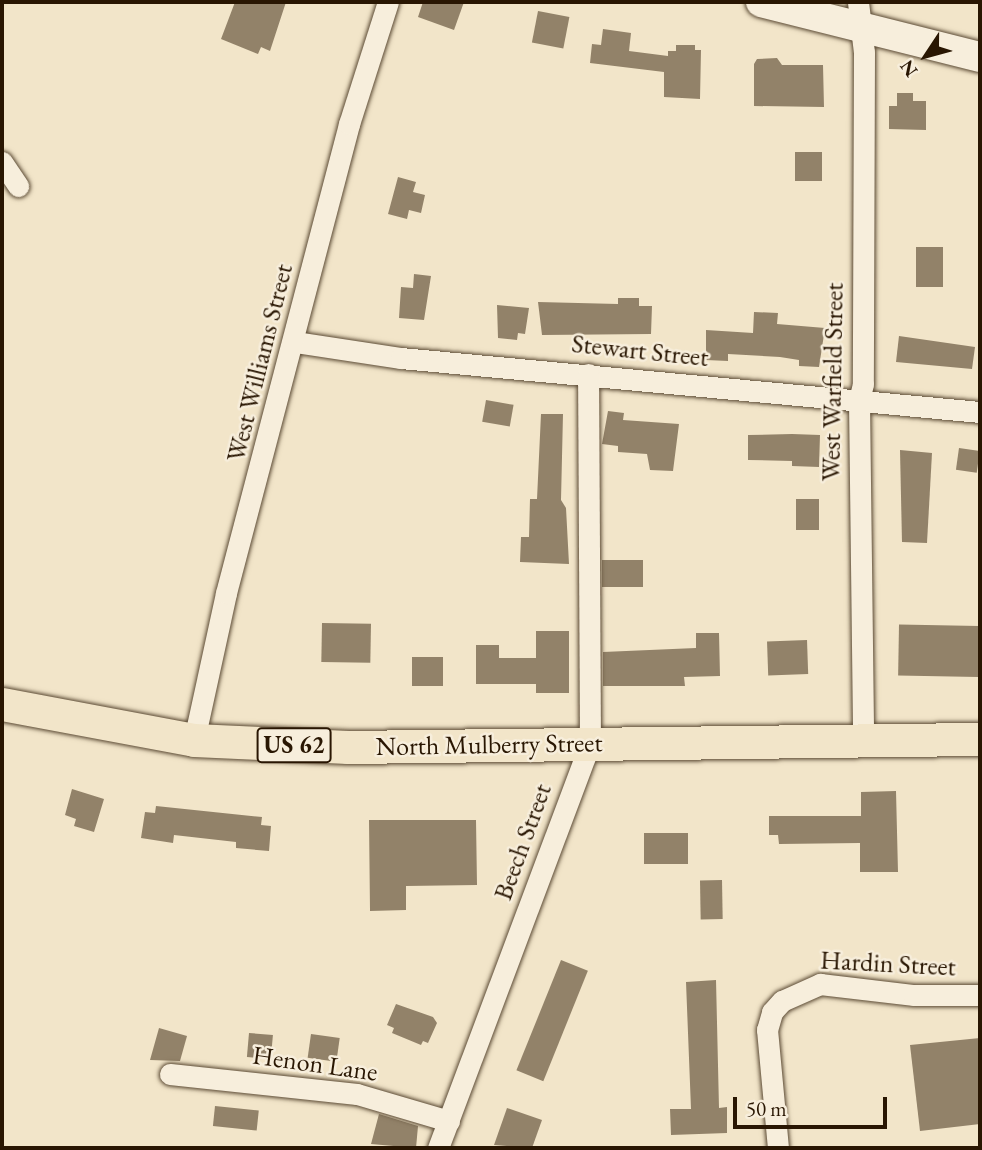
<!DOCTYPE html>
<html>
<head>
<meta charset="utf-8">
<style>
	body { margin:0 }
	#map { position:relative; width:982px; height:1150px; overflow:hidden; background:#f2e5c9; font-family:"EB Garamond",serif }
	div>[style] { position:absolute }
	.building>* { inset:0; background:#928269; transform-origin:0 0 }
	.roads { filter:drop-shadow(0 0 2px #5b4a34) drop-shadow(0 0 2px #5b4a34) }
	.street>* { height:21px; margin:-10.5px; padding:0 10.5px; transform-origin:10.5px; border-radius:10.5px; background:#f7eedc }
	.secondary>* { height:30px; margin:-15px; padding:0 15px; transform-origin:15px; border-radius:15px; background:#f7eedc }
	.primary>* { height:33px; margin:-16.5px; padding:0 16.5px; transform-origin:16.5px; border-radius:16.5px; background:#f2e5c9 }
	span { translate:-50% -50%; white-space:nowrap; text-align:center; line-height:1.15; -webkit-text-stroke:5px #f7eedc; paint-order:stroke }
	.shield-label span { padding:2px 5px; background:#f7eedc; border:2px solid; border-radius:5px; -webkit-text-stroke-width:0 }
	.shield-label { font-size:24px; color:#291602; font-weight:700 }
	.street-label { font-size:26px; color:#291602 }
	.frame { position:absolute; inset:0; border:4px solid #291602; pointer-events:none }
	.north { position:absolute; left:891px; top:21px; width:70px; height:70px; -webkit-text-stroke:5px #f7eedc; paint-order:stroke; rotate:234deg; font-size:19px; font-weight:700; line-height:28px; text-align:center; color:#291602 }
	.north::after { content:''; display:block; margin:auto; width:24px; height:32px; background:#291602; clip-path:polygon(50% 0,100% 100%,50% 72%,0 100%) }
	.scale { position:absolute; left:733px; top:1097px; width:154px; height:32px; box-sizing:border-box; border:4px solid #291602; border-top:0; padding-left:9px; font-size:21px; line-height:24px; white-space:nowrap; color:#291602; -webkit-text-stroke:5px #f7eedc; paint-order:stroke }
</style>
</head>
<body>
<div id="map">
	<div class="building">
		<i style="clip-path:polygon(235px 2px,286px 2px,270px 51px,261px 47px,258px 54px,221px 39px)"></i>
		<i style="clip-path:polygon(423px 2px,464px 2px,454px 30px,418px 17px)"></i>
		<i style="left:538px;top:11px;width:32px;height:32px;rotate:11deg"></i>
		<i style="clip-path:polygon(603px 29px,631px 33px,629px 51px,668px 56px,668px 51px,676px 51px,676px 45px,695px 45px,695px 50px,701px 50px,700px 99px,664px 97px,664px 72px,590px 63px,592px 44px,601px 45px)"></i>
		<i style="clip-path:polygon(777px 58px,782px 65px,823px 65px,824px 107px,754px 106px,754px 64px,757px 59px)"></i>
		<i style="clip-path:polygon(897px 93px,913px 93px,913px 101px,926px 101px,926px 130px,889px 129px,889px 106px,897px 106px)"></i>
		<i style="left:795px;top:152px;width:27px;height:29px"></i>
		<i style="clip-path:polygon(398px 177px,416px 182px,413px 192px,425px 195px,421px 213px,409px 210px,407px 219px,388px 214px)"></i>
		<i style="left:916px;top:247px;width:27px;height:40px"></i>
		<i style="clip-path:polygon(414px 274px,431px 276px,424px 320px,399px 318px,401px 287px,413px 288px)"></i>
		<i style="clip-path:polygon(618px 298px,639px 298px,639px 306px,652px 306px,651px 334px,542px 335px,538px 302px,618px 304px)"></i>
		<i style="clip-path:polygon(497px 305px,529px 308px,525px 334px,518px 333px,517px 340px,498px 338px)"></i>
		<i style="clip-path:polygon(754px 312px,778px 313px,777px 324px,825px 328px,819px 367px,799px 366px,799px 360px,780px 357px,728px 354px,728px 361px,706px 360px,706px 330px,753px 333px)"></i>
		<i style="clip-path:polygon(899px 336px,975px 347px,972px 369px,896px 362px)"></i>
		<i style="left:486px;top:400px;width:28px;height:22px;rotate:10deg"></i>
		<i style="clip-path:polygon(608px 411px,624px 413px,623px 420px,679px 424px,673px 471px,650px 470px,647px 454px,618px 452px,618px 446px,602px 444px)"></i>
		<i style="clip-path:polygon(541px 414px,563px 414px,561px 500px,566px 508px,569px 564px,520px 562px,521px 537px,529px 537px,530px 499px,537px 499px)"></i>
		<i style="clip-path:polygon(792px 434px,820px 435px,819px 467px,792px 466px,792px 461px,748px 460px,748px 435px)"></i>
		<i style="left:959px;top:448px;width:21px;height:22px;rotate:8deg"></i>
		<i style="clip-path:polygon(900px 450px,932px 453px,927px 543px,902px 542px)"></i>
		<i style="left:796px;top:499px;width:23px;height:31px"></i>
		<i style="left:602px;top:560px;width:41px;height:27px"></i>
		<i style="left:322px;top:623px;width:49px;height:39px;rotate:1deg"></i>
		<i style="left:979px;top:626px;width:51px;height:80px;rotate:91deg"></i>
		<i style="clip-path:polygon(536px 631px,569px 631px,569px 693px,536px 693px,536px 684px,476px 684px,476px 645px,499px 645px,499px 658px,536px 658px)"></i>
		<i style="clip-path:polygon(696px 633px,719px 633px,720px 676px,684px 677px,685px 686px,603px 686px,603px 652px,696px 648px)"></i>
		<i style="left:807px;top:640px;width:34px;height:40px;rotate:88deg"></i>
		<i style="left:443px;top:657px;width:29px;height:31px;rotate:90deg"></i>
		<i style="clip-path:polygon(72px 789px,104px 799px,94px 832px,74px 826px,76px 819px,65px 815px)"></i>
		<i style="clip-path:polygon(896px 791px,898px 872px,860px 872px,860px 843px,779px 844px,778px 835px,769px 835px,769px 816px,861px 816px,861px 792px)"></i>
		<i style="clip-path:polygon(156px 806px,262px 817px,261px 825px,271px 826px,269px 851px,236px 848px,236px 842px,174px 835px,173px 843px,141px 838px,145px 812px,155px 813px)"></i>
		<i style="clip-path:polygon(369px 820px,476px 820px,477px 885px,406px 886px,406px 910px,370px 911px)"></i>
		<i style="left:644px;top:833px;width:44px;height:31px"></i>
		<i style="left:722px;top:880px;width:39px;height:22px;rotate:89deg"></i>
		<i style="left:561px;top:960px;width:29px;height:119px;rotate:22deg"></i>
		<i style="clip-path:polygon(716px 980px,719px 1108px,727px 1107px,727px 1133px,671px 1135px,670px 1109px,691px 1109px,686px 982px)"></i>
		<i style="clip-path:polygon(396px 1004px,433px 1017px,437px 1023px,428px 1043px,423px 1041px,421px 1045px,392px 1033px,394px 1028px,387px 1025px)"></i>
		<i style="clip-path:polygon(159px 1028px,187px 1036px,180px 1061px,150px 1060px)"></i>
		<i style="left:249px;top:1033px;width:24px;height:24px;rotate:5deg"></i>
		<i style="left:311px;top:1034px;width:29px;height:24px;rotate:8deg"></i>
		<i style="clip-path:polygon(980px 1038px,980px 1124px,920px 1131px,910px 1045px)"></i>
		<i style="left:215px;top:1106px;width:44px;height:20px;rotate:6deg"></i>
		<i style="clip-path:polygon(507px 1108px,542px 1120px,532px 1148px,494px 1145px)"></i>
		<i style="clip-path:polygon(379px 1114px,418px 1126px,416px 1148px,371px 1144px)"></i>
	</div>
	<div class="roads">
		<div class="street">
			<i style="left:858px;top:2px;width:50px;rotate:83.2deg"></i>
			<i style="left:864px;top:52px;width:332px;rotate:90.2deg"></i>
			<i style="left:863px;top:384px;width:16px;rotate:104deg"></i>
			<i style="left:859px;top:400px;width:340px;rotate:89.3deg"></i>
			<i style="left:2px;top:162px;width:29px;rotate:56deg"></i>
			<i style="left:295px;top:342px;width:107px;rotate:8.6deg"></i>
			<i style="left:401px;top:358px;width:582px;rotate:5.33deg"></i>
			<i style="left:194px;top:740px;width:150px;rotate:-77.7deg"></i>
			<i style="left:226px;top:593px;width:485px;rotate:-75.3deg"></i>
			<i style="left:349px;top:124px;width:128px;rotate:-72.3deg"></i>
			<i style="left:170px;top:1074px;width:188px;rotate:6.1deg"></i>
			<i style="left:357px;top:1094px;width:96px;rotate:16.4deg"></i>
			<i style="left:438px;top:1148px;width:433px;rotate:-69.4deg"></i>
			<i style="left:590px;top:743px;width:369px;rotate:-90.3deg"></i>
			<i style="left:778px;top:1148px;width:119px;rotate:-95.3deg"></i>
			<i style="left:767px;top:1030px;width:19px;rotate:-74deg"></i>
			<i style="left:772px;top:1012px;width:15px;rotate:-48deg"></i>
			<i style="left:782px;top:1001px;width:42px;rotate:-24.1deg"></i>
			<i style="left:820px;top:984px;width:95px;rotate:6.7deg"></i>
			<i style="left:914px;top:995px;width:66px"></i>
		</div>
		<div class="secondary">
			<i style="left:761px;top:2px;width:226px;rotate:14.1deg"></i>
		</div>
		<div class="primary">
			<i style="left:2px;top:704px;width:195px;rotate:10.6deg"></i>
			<i style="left:194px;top:740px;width:154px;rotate:2.6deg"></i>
			<i style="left:348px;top:747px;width:632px;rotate:-0.73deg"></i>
		</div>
	</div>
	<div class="shield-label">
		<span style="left:294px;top:745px">US 62</span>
	</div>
	<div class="street-label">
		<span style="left:640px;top:351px;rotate:6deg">Stewart Street</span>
		<span style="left:260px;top:363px;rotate:-76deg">West Williams Street</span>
		<span style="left:833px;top:382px;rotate:-89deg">West Warfield Street</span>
		<span style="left:489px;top:745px;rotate:-1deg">North Mulberry Street</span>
		<span style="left:523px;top:842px;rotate:-70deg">Beech Street</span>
		<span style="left:888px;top:964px;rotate:3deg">Hardin Street</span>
		<span style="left:315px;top:1064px;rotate:8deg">Henon Lane</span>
	</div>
	<div class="frame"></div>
	<div class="north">N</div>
	<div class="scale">50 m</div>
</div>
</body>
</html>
